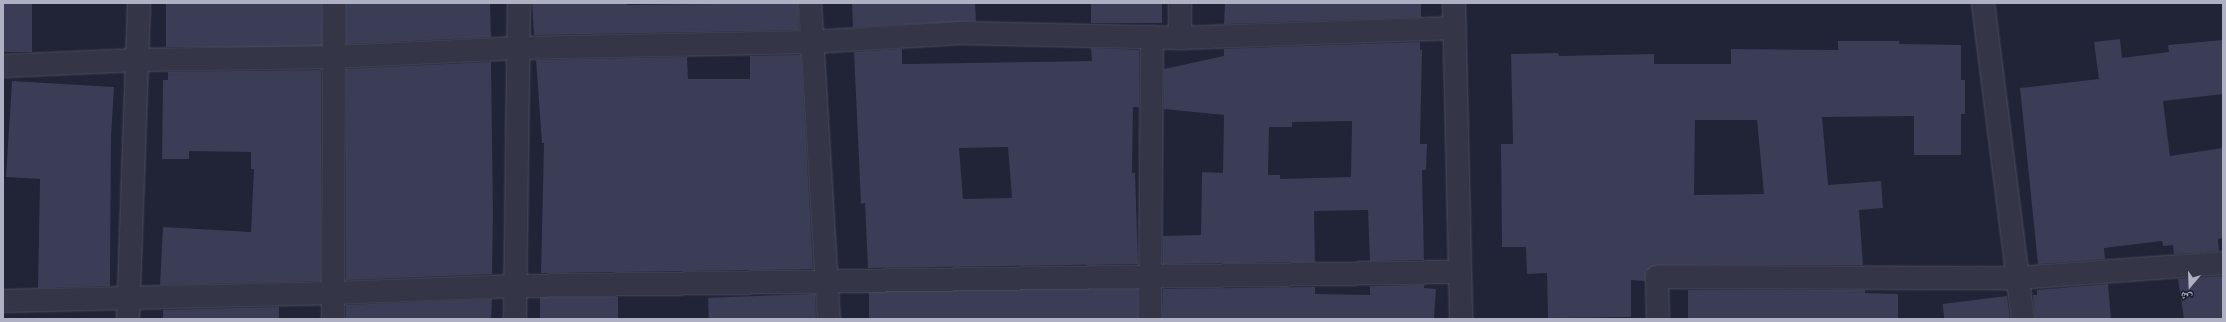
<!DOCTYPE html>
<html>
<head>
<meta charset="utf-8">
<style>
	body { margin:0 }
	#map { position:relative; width:2226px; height:322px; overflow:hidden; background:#212337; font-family:"DM Sans","Noto Naskh Arabic",sans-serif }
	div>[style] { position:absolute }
	.building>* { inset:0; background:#3a3d55; transform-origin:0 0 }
	.roads { filter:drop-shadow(0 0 1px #4c4e5f) drop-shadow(0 0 1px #4c4e5f) }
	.minor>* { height:22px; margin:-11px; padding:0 11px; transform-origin:11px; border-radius:11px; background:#343647 }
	span { translate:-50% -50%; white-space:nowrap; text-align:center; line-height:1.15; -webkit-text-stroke:4px #1a1c2c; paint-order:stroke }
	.frame { position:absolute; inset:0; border:4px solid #afb0c4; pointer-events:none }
	.north { position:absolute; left:2170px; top:266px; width:40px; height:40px; -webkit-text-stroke:3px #1a1c2c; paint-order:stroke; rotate:199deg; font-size:11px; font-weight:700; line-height:16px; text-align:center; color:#afb0c4 }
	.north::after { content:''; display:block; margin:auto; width:14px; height:18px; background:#afb0c4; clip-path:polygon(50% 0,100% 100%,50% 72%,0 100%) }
</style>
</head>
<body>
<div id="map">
	<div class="building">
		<i style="left:3px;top:3px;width:29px;height:49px"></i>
		<i style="left:166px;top:3px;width:156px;height:44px"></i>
		<i style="clip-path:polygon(346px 3px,490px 3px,491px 37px,346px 44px)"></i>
		<i style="clip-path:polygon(532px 3px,627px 3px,627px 5px,798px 3px,799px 30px,534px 35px)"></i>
		<i style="clip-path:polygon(852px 3px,975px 3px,976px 21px,853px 27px)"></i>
		<i style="left:1091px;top:3px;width:71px;height:20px"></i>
		<i style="clip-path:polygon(1225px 3px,1421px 3px,1421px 17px,1224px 24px)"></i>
		<i style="clip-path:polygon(2120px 39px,2122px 58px,2169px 52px,2168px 45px,2223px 40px,2223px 94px,2163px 101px,2170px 156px,2223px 148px,2223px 238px,2218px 239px,2219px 251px,2174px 254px,2173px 245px,2163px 246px,2162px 241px,2104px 248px,2105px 259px,2038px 264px,2020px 88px,2099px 79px,2094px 42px)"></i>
		<i style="clip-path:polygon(evenodd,1838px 41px,1899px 41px,1899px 44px,1961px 45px,1961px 80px,1965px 80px,1965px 114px,1961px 114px,1961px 155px,1914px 155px,1914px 116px,1822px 117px,1828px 185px,1881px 181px,1883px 208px,1859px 210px,1863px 265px,1657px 265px,1646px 271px,1645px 281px,1631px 280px,1631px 317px,1548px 318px,1547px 273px,1527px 274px,1526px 247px,1502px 247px,1501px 144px,1513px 144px,1511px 54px,1558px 53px,1559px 56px,1654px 54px,1654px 64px,1731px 64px,1731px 49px,1838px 50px,1838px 41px,1695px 120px,1757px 120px,1764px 194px,1694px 195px,1695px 120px)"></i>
		<i style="clip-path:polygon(evenodd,1420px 42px,1420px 50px,1422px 50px,1420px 144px,1427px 144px,1426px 170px,1422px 170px,1424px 260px,1370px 261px,1368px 210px,1314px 211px,1315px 262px,1163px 264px,1163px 236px,1201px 235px,1202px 172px,1223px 173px,1224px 115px,1164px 109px,1164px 69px,1224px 56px,1224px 49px,1420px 42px,1352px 121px,1351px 177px,1280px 179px,1280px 175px,1268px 175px,1269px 127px,1292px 127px,1292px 122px,1352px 121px)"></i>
		<i style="clip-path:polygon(evenodd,1091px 48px,1139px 50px,1139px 107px,1133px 107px,1132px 173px,1135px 173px,1138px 264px,868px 268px,865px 203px,861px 204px,854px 52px,902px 49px,902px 64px,1092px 61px,1091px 48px,1008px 147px,1012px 198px,963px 199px,959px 148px,1008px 147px)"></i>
		<i style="clip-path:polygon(801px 55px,813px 269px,541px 273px,544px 143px,542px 143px,536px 60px,687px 57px,688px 79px,750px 79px,750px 56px)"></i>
		<i style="clip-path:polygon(491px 62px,493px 216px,492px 274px,346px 280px,346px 69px)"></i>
		<i style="clip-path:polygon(321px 70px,321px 281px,160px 285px,163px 227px,251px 232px,254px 169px,251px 169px,251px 152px,189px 151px,189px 159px,162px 159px,163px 80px,168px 80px,168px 72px)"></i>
		<i style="clip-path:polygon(12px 81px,114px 87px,111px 136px,110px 286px,38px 288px,40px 179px,6px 177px)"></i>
		<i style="clip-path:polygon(2223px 276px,2223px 319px,2184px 319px,2178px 279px)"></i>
		<i style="clip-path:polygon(2108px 284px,2111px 319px,2035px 319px,2033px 295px,2037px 295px,2037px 290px)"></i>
		<i style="clip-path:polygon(1424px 285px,1424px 288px,1436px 289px,1434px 319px,1162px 319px,1163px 289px,1315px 287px,1315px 294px,1370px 295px,1370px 286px)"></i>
		<i style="left:1138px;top:289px;width:30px;height:269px;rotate:90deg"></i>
		<i style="clip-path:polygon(1688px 290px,1865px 290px,1865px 293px,1898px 294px,1898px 319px,1688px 319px)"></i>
		<i style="left:815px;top:294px;width:25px;height:107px;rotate:88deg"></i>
		<i style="left:2007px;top:296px;width:23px;height:65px;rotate:83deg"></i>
		<i style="left:618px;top:297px;width:22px;height:78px;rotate:90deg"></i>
		<i style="clip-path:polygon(492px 299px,491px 319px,346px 319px,346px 305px)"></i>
		<i style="clip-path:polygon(279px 307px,279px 319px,163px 319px,163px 310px)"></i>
	</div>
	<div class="roads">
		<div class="minor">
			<i style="left:810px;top:3px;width:317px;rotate:86.6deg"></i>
			<i style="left:1180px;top:3px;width:35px;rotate:90deg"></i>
			<i style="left:1454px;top:3px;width:316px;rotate:88.7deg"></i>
			<i style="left:1983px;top:3px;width:319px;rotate:82.8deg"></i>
			<i style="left:3px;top:66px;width:135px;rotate:-2.5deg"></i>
			<i style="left:138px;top:60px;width:196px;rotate:-0.9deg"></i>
			<i style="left:334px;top:57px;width:186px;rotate:-2.8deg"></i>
			<i style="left:520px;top:48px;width:291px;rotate:-1.2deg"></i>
			<i style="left:811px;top:42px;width:151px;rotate:-3.4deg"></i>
			<i style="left:962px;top:33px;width:218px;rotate:1.3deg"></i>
			<i style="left:1180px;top:38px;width:275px;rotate:-2.1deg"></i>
			<i style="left:3px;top:301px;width:331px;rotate:-1.4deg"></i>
			<i style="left:334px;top:293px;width:181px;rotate:-2.2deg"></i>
			<i style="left:515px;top:286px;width:945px;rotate:-0.85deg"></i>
			<i style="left:128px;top:319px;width:316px;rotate:-88deg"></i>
			<i style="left:333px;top:319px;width:316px;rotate:-89.8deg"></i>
			<i style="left:515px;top:319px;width:316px;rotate:-89.3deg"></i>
			<i style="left:1150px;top:319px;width:282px;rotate:-89.6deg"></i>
			<i style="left:1658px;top:319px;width:42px;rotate:-91.4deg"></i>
			<i style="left:1657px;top:277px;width:361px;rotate:0.2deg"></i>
			<i style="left:2018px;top:278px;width:206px;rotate:-4.2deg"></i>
		</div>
	</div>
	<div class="frame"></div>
	<div class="north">ش</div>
</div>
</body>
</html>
